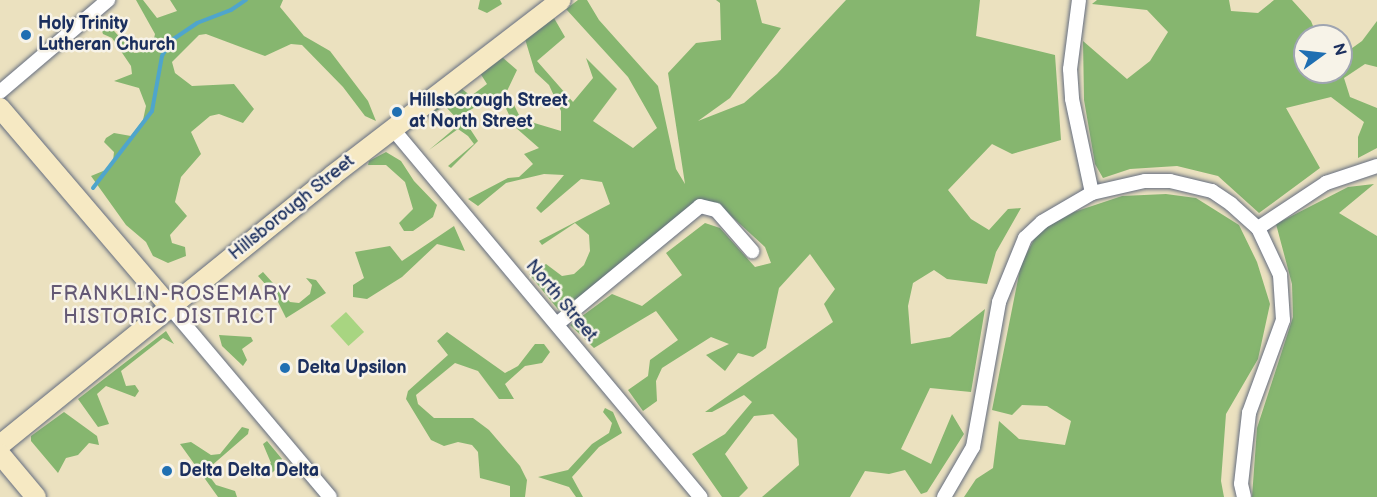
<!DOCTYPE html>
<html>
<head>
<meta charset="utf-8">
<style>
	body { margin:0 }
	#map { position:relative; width:1377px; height:497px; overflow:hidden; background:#ebe1bf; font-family:"Balsamiq Sans",sans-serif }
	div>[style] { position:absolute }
	.green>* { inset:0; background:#a8d581; transform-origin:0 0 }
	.forest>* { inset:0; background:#86b66f }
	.stream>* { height:4px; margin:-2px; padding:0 2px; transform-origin:2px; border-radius:2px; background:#4fa5cc }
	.roads { filter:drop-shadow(0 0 2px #646d80) drop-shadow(0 0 2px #646d80) }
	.street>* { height:14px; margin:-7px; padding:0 7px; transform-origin:7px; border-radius:7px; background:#fff }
	.secondary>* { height:20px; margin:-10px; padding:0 10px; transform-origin:10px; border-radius:10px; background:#f6e9c3 }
	.dots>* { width:16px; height:16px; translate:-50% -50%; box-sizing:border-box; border:3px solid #f7f3e8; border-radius:50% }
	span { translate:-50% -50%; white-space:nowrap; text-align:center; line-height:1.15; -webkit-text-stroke:5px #f7f3e8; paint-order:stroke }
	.poi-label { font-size:18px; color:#1b2f5e; font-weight:700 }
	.left { translate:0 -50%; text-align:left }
	.street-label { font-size:18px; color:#1b2f5e }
	.neighbourhood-label { font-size:20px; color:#645975; letter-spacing:1.5px }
	.north { position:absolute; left:1293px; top:24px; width:60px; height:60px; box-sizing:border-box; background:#f7f3e8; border:2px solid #9fa5b1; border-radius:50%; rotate:75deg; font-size:16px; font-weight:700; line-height:24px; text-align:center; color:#1b2f5e }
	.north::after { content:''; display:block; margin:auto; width:21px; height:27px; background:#1f6fb2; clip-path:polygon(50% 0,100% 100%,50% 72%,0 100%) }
</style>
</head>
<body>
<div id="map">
	<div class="green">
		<i style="left:346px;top:312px;width:27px;height:21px;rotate:48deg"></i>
	</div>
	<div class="forest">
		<i style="clip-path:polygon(136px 0,143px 0,157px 18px,177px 11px,170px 0,283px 0,280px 7px,304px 36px,330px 51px,368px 101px,376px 121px,365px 116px,343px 87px,302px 45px,291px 44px,265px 56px,206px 34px,199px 35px,172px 62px,175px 73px,192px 86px,234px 84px,254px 109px,243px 123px,219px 114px,210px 116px,191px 132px,201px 154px,181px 177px,175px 202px,187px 216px,170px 235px,172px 243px,185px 247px,186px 256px,168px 263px,153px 256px,146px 242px,126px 225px,91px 176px,108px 169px,113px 161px,114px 152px,104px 142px,106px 138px,114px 133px,131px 136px,143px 120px,146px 106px,139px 88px,114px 81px,132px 74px,131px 66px,112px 38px,103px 34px,100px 25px,105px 21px,134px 53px,142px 52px,153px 43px,155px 34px)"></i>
		<i style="clip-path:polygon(480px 0,500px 0,502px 4px,487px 13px,478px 9px)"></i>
		<i style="clip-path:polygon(578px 0,587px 0,599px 20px,658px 86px,676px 169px,685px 184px,668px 73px,696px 43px,721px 40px,720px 3px,716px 0,756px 0,762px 23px,781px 28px,730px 98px,698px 121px,744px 103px,777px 74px,846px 0,980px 0,976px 36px,1055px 55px,1061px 140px,1012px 154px,992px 144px,948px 190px,971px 219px,989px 230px,1008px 209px,1021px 208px,996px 252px,987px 284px,947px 279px,934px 270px,913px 283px,908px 306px,911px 344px,950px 337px,985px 309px,971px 392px,930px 388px,901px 449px,931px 464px,952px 414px,964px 434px,927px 492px,921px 494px,905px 470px,889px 474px,865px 471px,850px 497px,762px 497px,799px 465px,797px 439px,773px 414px,754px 416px,725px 454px,748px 488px,739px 497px,722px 497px,692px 454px,725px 434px,752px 402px,744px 395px,712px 412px,705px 412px,833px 322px,824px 304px,835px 289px,810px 254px,779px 288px,766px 348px,753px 357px,738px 353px,725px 371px,706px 355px,729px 344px,711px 337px,662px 368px,656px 381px,657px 401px,643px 411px,628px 390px,648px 376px,650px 360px,678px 340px,656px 311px,594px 348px,570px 325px,612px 294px,642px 306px,682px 275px,666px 253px,705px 223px,720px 228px,755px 267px,771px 263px,765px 247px,719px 205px,709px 202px,561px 313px,529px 274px,546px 264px,562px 276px,574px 274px,584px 265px,590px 251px,589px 235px,575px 223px,542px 245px,539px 241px,610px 204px,602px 182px,581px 179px,541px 213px,536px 208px,564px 175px,544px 174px,506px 183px,478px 206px,468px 199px,508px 178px,519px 177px,533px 164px,524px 154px,539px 148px,515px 127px,499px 94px,461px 115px,478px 141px,451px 168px,448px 166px,474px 144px,468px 136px,458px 129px,429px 150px,461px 123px,445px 106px,429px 115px,462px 89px,471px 96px,487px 84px,480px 73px,502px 57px,517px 70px,507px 91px,521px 119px,561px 131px,561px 111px,549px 85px,535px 72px,525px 39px,554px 18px,565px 37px,537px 61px,573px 102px,593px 78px,586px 58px,617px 89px,593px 121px,633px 148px,657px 128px,628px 77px,566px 9px)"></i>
		<i style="clip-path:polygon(1097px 0,1229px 0,1231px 11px,1258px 13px,1274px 0,1292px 0,1311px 21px,1317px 36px,1305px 36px,1305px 72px,1341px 72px,1341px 56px,1362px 41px,1377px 21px,1377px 67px,1365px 64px,1344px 78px,1350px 97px,1377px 108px,1377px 148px,1358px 158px,1358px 137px,1364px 122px,1331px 97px,1286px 108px,1320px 168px,1259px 213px,1218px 176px,1177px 166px,1130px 169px,1103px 178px,1095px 164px,1084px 100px,1083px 41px,1127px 79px,1150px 61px,1168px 32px,1147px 10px,1092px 4px)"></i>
		<i style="clip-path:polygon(386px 152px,401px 161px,414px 181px,437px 205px,433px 217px,413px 231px,404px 231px,399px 223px,413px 209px,405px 182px,386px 165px,368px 165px,369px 161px)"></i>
		<i style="clip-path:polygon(1374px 184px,1339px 213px,1377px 236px,1377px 497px,1252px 497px,1257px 428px,1293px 317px,1292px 284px,1276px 224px,1348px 187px)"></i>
		<i style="clip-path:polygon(1166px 194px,1196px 198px,1239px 225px,1257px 262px,1270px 304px,1258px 359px,1226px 414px,1221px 481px,1224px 497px,964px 497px,976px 479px,993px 468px,999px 421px,1019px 439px,1065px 445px,1071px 421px,1047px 406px,1022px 405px,1012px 415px,992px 410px,1021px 264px,1038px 232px,1074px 212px,1122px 196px)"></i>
		<i style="clip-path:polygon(454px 226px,465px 251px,437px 244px,402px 277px,367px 299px,353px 297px,353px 285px,364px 278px,355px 252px,390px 246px,402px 261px)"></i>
		<i style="clip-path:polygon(263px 272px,290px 302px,299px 303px,310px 294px,312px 285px,306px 278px,316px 280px,326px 293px,286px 318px,274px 294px,258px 276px)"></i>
		<i style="clip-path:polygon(166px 331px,174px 344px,163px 338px,121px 371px,126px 386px,135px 385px,139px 391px,135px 397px,106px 386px,97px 394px,109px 424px,98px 427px,78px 399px)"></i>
		<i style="clip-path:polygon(447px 332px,505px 373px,518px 366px,535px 344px,544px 344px,550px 352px,542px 363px,525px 366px,505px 384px,514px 399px,499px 399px,478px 371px,455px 363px,416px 395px,418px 404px,434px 418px,473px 418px,489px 430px,520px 466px,527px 480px,525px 497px,510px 497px,510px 486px,480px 478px,478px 452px,472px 445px,458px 442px,444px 446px,431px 440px,406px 399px,408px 391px,448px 355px,437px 341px)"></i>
		<i style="clip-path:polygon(219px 335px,251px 337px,253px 341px,242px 349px,247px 360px,243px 366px,222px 346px)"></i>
		<i style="clip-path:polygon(605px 408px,613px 412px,622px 433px,599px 447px,572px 477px,583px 497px,576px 497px,569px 487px,538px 477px,568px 470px,592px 444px,609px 433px,612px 423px,603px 412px)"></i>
		<i style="clip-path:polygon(64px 412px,97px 436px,99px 445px,89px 443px,78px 455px,66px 458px,58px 473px,31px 441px,31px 436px)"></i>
		<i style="clip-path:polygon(242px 427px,249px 429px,248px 434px,210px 467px,210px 477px,216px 485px,235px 491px,237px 497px,218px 497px,180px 444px,191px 442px,211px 455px,220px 454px)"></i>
		<i style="clip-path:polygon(267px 441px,282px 459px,281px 465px,266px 478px,257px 477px,271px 463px,263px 444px)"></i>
	</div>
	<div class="stream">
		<i style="left:93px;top:188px;width:97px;rotate:-52.5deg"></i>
		<i style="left:152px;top:111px;width:56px;rotate:-79.7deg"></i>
		<i style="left:162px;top:56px;width:19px;rotate:-58deg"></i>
		<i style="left:172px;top:40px;width:30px;rotate:-34deg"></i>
		<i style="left:197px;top:23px;width:36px;rotate:-21deg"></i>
		<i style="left:231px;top:10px;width:18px;rotate:-34deg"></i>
	</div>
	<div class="roads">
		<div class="street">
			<i style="left:1079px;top:0;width:70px;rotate:97.4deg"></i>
			<i style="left:1070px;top:69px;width:30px;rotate:86deg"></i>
			<i style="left:1072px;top:99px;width:96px;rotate:78deg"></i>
			<i style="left:0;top:92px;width:142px;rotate:-40.4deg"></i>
			<i style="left:392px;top:128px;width:481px;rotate:50.1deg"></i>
			<i style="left:1258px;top:228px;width:82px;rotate:-33.5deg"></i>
			<i style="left:1326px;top:183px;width:54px;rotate:-18.4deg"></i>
			<i style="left:170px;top:307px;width:248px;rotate:49.9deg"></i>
			<i style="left:557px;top:324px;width:185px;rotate:-39.5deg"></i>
			<i style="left:700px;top:206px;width:16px;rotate:14deg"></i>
			<i style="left:716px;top:210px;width:55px;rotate:48.7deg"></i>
			<i style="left:944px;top:497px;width:58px;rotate:-59.9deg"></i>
			<i style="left:973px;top:447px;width:147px;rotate:-79.8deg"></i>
			<i style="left:999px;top:302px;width:69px;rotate:-67.9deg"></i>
			<i style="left:1025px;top:238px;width:23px;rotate:-43deg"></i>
			<i style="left:1042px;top:222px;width:58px;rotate:-30.1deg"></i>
			<i style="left:1092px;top:193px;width:54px;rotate:-12.8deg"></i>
			<i style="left:1145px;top:181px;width:25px"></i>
			<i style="left:1170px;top:181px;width:43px;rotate:13.4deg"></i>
			<i style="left:1212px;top:191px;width:23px;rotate:34deg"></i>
			<i style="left:1231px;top:204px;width:36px;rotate:42deg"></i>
			<i style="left:1258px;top:228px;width:52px;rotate:64.9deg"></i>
			<i style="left:1280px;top:275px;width:45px;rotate:86.2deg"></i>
			<i style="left:1283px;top:320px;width:99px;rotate:110.1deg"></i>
			<i style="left:1249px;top:413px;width:71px;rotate:96.4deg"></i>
			<i style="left:1241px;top:484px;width:13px;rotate:77deg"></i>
		</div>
		<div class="secondary">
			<i style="left:0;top:108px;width:262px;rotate:49.5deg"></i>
			<i style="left:0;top:445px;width:429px;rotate:-39deg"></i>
			<i style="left:333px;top:175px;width:287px;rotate:-37.5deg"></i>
			<i style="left:0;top:454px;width:56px;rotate:50.1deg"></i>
		</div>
	</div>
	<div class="dots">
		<i style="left:26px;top:35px;background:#1f6fb2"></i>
		<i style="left:397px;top:112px;background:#1f6fb2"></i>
		<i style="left:285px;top:368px;background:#1f6fb2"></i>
		<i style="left:167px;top:471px;background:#1f6fb2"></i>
	</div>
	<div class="poi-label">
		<span class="left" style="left:38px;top:35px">Holy Trinity<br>Lutheran Church</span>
		<span class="left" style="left:409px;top:112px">Hillsborough Street<br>at North Street</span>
		<span class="left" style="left:297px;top:368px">Delta Upsilon</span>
		<span class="left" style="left:179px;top:471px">Delta Delta Delta</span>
	</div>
	<div class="street-label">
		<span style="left:292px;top:208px;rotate:-39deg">Hillsborough Street</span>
		<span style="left:561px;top:301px;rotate:50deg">North Street</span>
	</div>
	<div class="neighbourhood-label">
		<span style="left:171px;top:306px">FRANKLIN-ROSEMARY<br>HISTORIC DISTRICT</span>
	</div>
	<div class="north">N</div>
</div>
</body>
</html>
